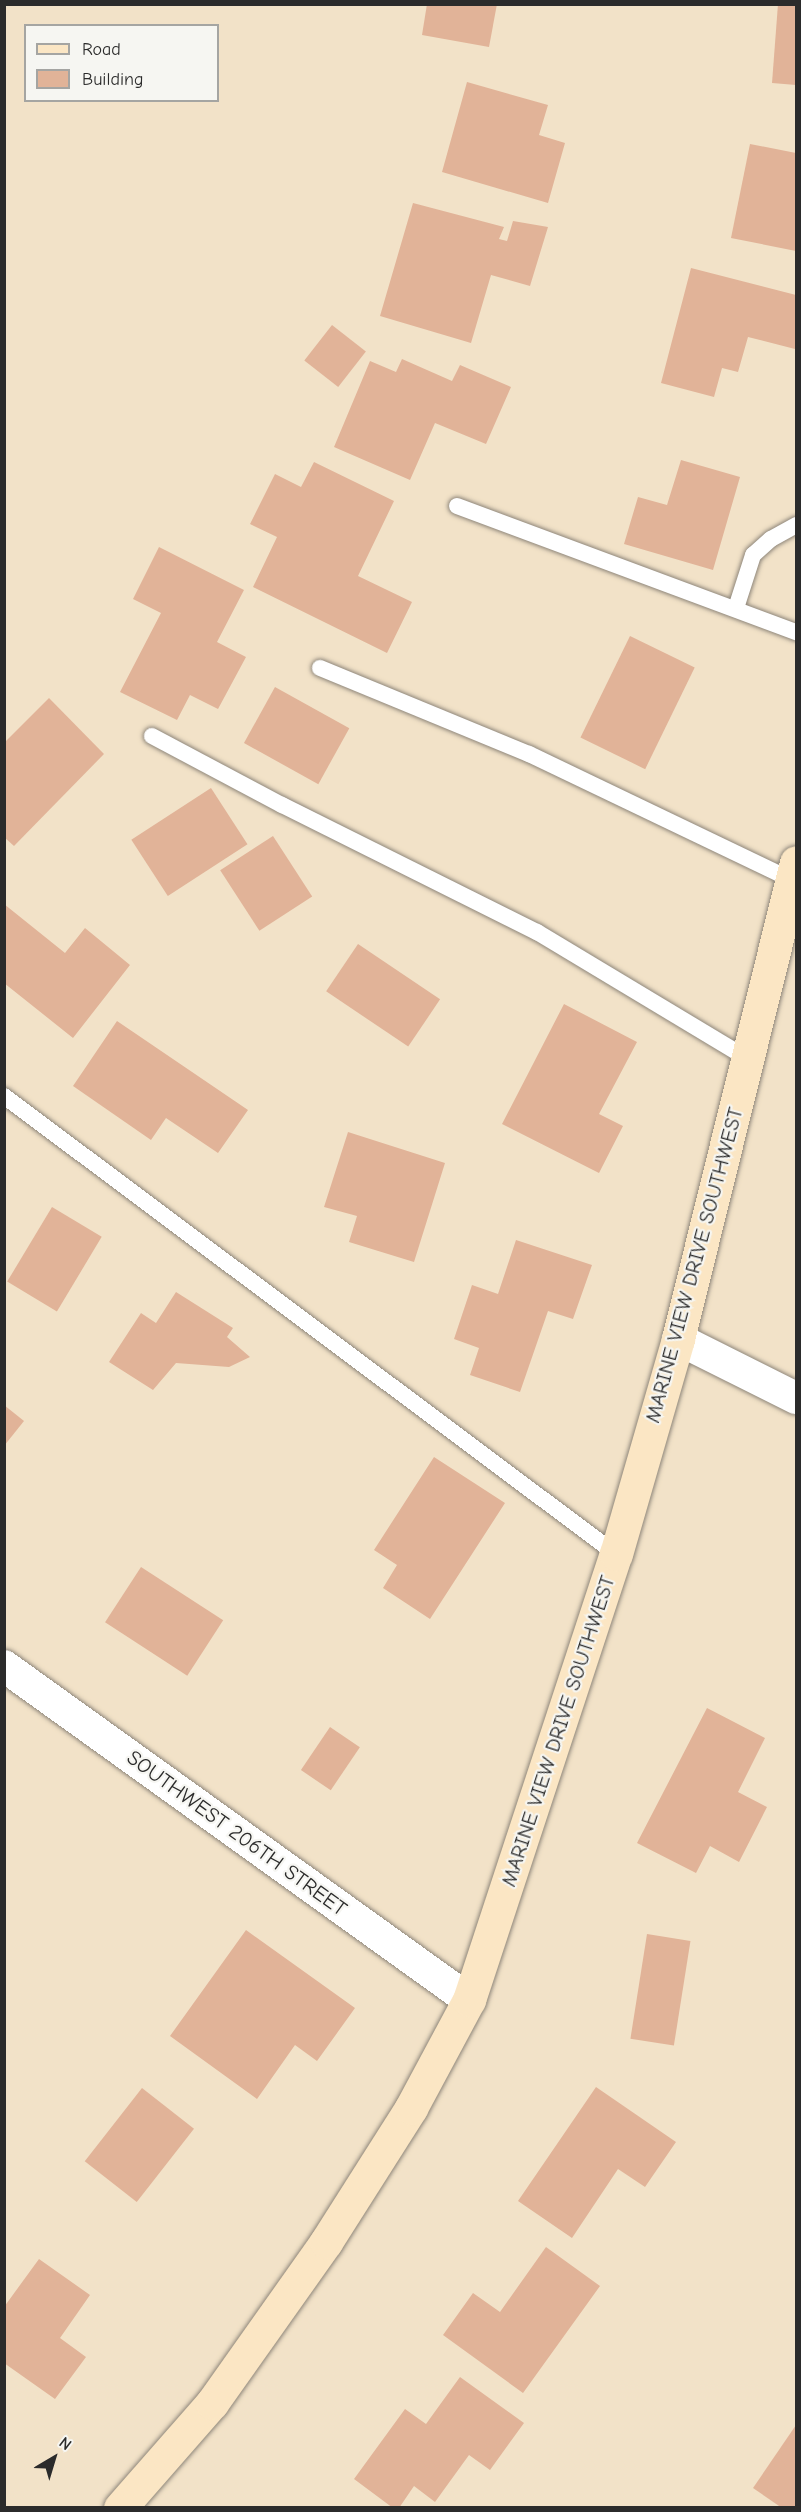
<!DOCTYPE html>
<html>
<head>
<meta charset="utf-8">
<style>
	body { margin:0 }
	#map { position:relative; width:801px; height:2512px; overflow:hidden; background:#f2e2c8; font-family:"Comic Neue",sans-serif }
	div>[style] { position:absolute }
	.building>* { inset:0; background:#e1b398; transform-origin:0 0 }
	.roads { filter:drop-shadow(0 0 2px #8e867a) drop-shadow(0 0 2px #8e867a) }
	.lane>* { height:16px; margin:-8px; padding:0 8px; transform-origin:8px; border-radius:8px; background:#fff }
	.street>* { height:32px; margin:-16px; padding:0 16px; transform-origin:16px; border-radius:16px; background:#fff }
	.secondary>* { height:33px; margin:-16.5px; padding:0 16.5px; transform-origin:16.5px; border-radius:16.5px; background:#fbe6c4 }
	span { translate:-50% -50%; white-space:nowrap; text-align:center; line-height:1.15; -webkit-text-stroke:4.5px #f6f6f2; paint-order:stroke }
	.street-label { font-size:21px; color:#2b2b2b }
	.frame { position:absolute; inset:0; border:6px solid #2b2b2b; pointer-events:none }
	.legend { position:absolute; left:24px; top:24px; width:195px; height:78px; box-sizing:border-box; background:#f6f6f2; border:2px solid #a5a5a2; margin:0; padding:8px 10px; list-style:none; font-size:18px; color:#2b2b2b }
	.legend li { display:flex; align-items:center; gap:12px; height:30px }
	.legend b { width:30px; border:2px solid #a5a5a2 }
	.north { position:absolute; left:24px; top:2428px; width:60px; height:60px; -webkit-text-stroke:4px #f6f6f2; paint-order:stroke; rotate:38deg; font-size:16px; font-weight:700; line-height:24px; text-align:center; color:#2b2b2b }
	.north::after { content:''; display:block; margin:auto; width:21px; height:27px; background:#2b2b2b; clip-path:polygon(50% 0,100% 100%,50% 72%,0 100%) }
</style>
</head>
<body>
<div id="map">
	<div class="building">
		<i style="clip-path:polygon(427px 4px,497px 4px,489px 47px,422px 35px)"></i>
		<i style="clip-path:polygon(778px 4px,796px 4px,796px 85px,772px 83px)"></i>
		<i style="clip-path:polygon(467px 82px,548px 105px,539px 135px,565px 143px,548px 203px,442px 172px)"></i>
		<i style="clip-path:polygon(750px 144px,796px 153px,796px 251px,731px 238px)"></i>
		<i style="clip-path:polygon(413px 203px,504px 227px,499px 239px,507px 241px,513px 221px,548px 227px,530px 286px,491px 275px,471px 343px,380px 316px)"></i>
		<i style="clip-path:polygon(691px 268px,796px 295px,795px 349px,748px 337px,738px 372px,722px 368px,714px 397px,661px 383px)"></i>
		<i style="left:332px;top:325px;width:43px;height:45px;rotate:38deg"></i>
		<i style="clip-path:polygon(402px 359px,452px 381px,460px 365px,511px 387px,486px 444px,435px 423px,410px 480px,334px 447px,370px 361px,396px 372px)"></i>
		<i style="clip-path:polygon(681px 460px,740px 477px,713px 570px,624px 544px,638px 497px,667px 505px)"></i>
		<i style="clip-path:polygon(314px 462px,394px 501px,358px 576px,412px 602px,387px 653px,253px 587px,277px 537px,250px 524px,275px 474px,301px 487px)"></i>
		<i style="clip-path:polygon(159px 547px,244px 590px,217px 642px,246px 657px,218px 709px,190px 695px,177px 720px,120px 692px,161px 613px,133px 599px)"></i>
		<i style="left:630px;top:636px;width:72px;height:113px;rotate:26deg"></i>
		<i style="left:275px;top:687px;width:85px;height:64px;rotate:29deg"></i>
		<i style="clip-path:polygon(49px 698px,104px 754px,14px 846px,4px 837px,4px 743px)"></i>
		<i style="left:211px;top:788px;width:67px;height:95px;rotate:57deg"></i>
		<i style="left:273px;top:836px;width:72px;height:63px;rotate:57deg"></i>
		<i style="clip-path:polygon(4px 904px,65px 953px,85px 928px,130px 965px,73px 1038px,4px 983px)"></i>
		<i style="left:358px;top:944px;width:99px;height:57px;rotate:34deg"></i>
		<i style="clip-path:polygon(564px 1004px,637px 1042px,599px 1114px,623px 1126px,599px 1173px,502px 1124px)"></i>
		<i style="clip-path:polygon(117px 1021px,248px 1110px,218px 1153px,166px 1118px,151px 1140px,73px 1086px)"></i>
		<i style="clip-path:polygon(348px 1132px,445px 1163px,414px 1262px,349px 1242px,357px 1216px,324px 1207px)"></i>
		<i style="left:52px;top:1207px;width:58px;height:87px;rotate:31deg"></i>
		<i style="clip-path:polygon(516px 1240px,592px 1265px,573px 1319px,548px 1311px,520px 1392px,470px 1375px,479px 1348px,454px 1339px,472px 1285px,498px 1294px)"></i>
		<i style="clip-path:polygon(176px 1292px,233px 1328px,227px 1337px,250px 1357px,229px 1367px,176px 1363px,153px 1390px,109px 1362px,141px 1313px,156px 1323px)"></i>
		<i style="clip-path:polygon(4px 1405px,24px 1421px,4px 1446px)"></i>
		<i style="clip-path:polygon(434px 1457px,505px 1503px,430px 1619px,383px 1588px,397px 1565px,374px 1550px)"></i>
		<i style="left:141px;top:1567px;width:98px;height:66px;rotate:33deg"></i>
		<i style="clip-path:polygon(707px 1708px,765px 1738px,738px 1792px,767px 1807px,739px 1862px,710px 1846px,696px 1873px,637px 1843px)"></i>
		<i style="left:330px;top:1727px;width:36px;height:52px;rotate:34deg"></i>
		<i style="clip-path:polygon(246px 1930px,355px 2008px,317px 2061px,295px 2045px,257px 2099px,170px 2036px)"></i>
		<i style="left:647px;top:1934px;width:44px;height:106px;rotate:9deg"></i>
		<i style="clip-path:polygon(596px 2087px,676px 2142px,645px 2187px,618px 2169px,572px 2238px,518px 2201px)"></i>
		<i style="left:142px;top:2088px;width:66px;height:93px;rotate:38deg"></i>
		<i style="clip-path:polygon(546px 2247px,600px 2286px,523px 2393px,443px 2335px,473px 2293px,500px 2312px)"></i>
		<i style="clip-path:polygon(39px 2259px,90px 2295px,60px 2338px,86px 2357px,55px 2399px,4px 2363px,4px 2307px)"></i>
		<i style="clip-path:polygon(460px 2377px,524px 2423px,490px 2470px,469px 2455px,435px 2502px,414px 2486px,399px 2508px,393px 2508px,354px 2479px,405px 2409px,426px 2424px)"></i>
		<i style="clip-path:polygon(796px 2425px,796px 2508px,782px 2508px,753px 2488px)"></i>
	</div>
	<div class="roads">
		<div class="lane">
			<i style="left:457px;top:506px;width:362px;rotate:20.4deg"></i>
			<i style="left:736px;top:608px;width:56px;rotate:-72.2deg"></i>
			<i style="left:753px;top:555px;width:24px;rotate:-42deg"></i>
			<i style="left:771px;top:539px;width:29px;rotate:-29deg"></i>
			<i style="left:320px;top:668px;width:226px;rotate:22.4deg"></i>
			<i style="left:529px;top:754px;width:292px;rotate:25.6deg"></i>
			<i style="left:152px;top:736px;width:147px;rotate:28deg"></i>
			<i style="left:282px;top:805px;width:285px;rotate:26.5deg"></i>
			<i style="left:537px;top:932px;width:245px;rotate:31deg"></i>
			<i style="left:4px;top:1096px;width:764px;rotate:36.81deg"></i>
		</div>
		<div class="street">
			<i style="left:678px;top:1339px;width:132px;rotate:26.6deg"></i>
			<i style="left:4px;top:1666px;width:573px;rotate:35.69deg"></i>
		</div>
		<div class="secondary">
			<i style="left:120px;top:2508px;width:140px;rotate:-48.8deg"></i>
			<i style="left:212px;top:2403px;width:197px;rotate:-54.7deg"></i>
			<i style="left:326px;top:2242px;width:159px;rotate:-57.6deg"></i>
			<i style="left:411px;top:2108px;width:123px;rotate:-61.8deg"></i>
			<i style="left:469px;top:2000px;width:470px;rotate:-71.8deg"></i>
			<i style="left:616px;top:1554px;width:224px;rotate:-73.9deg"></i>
			<i style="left:678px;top:1339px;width:491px;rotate:-76.1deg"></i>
		</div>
	</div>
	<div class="street-label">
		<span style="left:694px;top:1265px;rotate:-75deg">MARINE VIEW DRIVE SOUTHWEST</span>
		<span style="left:558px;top:1731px;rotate:-72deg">MARINE VIEW DRIVE SOUTHWEST</span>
		<span style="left:237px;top:1833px;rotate:36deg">SOUTHWEST 206TH STREET</span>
	</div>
	<div class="frame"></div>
	<ul class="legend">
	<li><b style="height:8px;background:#fbe6c4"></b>Road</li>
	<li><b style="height:16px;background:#e1b398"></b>Building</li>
	</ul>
	<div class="north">N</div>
</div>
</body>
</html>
